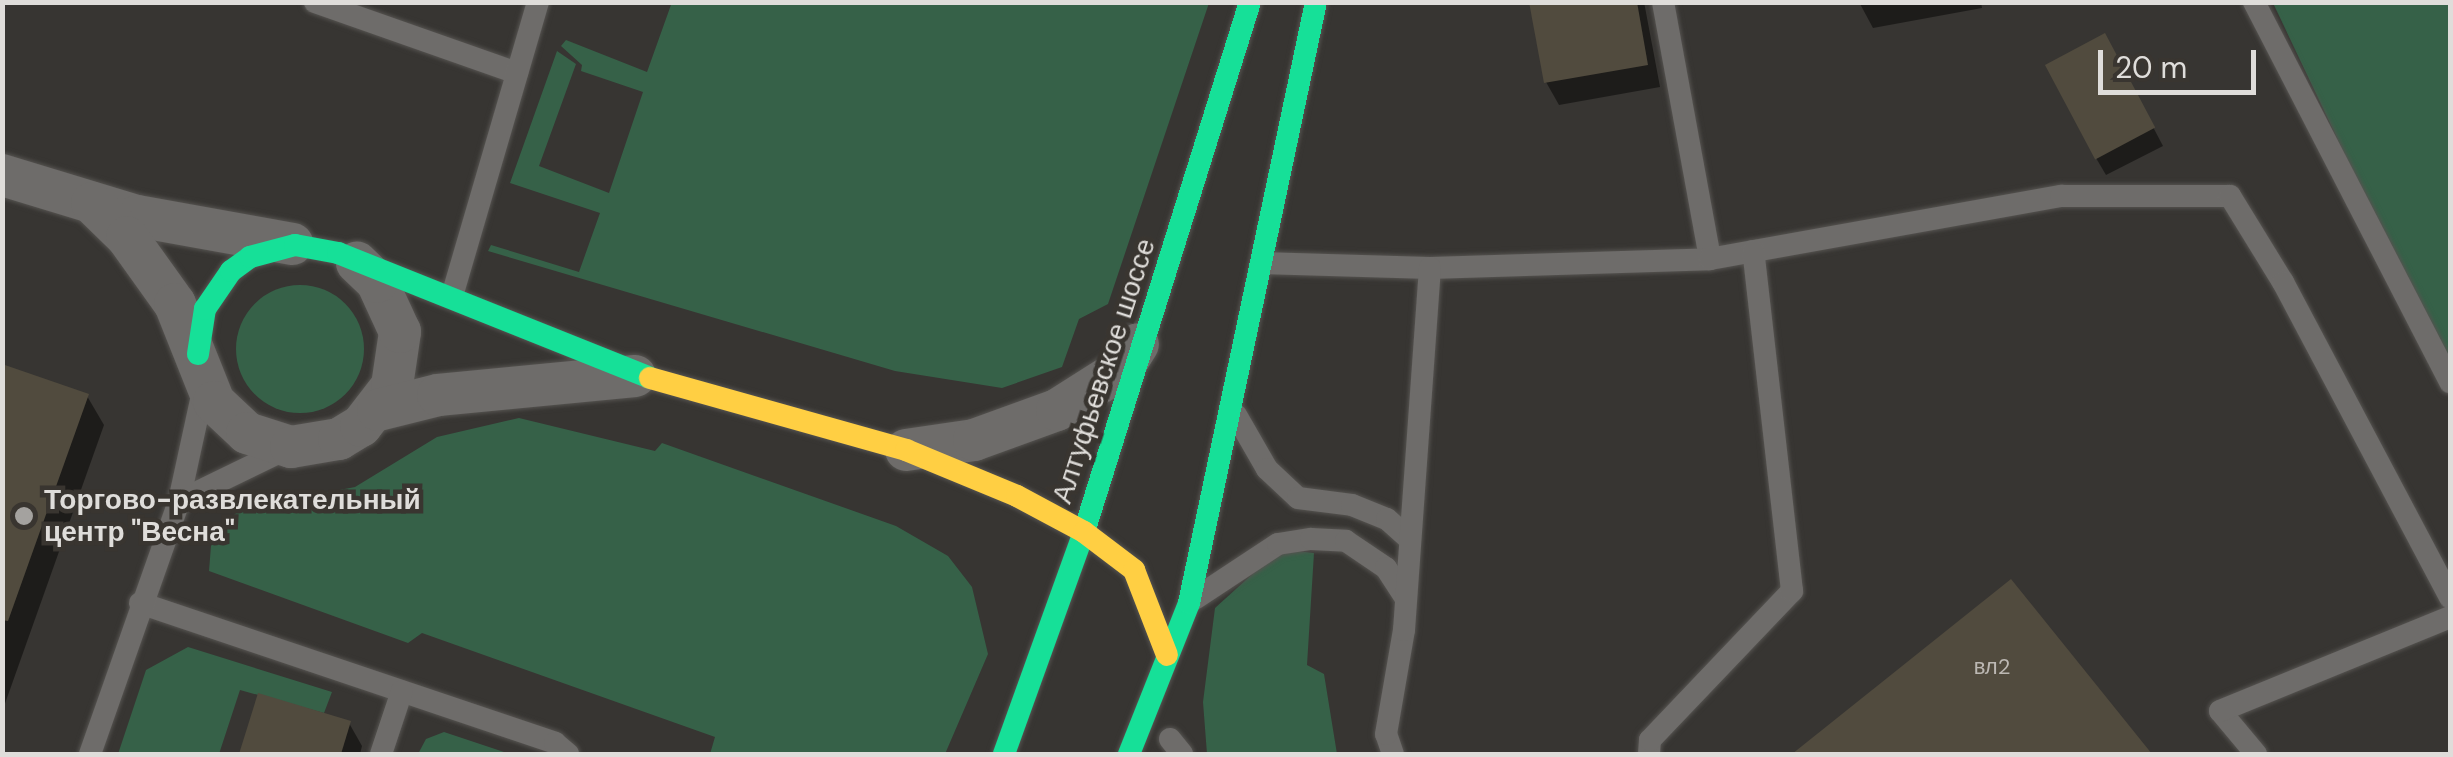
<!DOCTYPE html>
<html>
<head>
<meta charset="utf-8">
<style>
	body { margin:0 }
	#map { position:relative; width:2453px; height:757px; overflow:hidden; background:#373532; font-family:"DM Sans",sans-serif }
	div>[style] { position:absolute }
	.green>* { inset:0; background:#366148 }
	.round { border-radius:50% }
	.shadow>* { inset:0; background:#0007 }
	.building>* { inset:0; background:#514b3e; transform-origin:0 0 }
	.roads { filter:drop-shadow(0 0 2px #555350) drop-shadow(0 0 2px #555350) }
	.lane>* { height:22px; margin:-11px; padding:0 11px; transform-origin:11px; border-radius:11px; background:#6e6c6a }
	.street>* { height:42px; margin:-21px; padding:0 21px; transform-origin:21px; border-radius:21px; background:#6e6c6a }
	.fast>* { height:22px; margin:-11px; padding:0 11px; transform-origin:11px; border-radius:11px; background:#16e098 }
	.slow>* { height:22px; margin:-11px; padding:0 11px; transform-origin:11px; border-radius:11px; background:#ffcf43 }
	.dots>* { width:28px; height:28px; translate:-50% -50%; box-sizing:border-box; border:5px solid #393530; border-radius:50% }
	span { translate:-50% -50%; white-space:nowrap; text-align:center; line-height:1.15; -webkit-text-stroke:9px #393530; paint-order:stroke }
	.number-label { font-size:22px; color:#bcb8b3 }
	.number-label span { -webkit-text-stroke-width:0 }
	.street-label { font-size:28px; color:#dfddda }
	.poi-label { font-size:28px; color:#dfddda; font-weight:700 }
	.left { translate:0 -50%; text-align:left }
	.frame { position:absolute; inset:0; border:5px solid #dfddda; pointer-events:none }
	.scale { position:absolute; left:2098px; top:50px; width:158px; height:45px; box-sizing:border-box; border:5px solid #dfddda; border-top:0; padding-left:12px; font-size:30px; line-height:35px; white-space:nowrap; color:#dfddda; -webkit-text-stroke:8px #393530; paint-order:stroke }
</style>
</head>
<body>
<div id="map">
	<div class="green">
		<i style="clip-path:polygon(672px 2px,1209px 2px,1209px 3px,1108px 304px,1079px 319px,1062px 367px,1002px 388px,895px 371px,488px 251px,491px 245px,579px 272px,600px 213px,510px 183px,557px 51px,576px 64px,539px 166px,609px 193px,643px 92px,581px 71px,582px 65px,561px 46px,566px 40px,647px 72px)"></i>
		<i style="clip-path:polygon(2273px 3px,2450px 3px,2450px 376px)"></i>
		<i class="round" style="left:236px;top:285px;width:128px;height:128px"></i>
		<i style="clip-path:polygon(519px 418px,655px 451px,662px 443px,896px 526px,948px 556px,972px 587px,988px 654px,945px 754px,710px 754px,715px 737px,422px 633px,408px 643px,209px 571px,212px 533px,241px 509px,355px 487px,437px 437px)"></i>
		<i style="clip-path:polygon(1280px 549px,1314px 553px,1307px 665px,1324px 674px,1337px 754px,1207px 754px,1203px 702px,1215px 608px)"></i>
		<i style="clip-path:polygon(188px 647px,332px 692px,324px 713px,240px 690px,219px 754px,118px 754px,146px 670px)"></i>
		<i style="clip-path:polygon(444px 732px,510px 754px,418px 754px,426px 739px)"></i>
	</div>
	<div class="shadow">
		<i style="clip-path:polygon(1532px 2px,1644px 2px,1660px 87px,1559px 105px,1546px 82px)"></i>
		<i style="clip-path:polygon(1859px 2px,1981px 2px,1982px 8px,1873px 28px)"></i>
		<i style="clip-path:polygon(2114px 53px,2163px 146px,2106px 175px,2096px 158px)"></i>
		<i style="clip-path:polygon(2px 366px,87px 396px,104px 425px,2px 712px)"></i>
		<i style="clip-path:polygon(2011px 582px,2149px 754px,1796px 754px)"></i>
		<i style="clip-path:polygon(260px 696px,349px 723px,362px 746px,360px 754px,242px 754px)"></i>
	</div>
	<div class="building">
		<i style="clip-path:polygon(1529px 2px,1637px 2px,1648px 65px,1544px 83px)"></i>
		<i style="left:2105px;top:33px;width:107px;height:68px;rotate:62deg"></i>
		<i style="clip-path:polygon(2px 364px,89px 394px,8px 621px,2px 620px)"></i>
		<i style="clip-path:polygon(2011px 579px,2152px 754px,1792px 754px)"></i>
		<i style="clip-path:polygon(258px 693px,351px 721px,341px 754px,239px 754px)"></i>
	</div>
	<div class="roads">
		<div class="lane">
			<i style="left:315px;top:2px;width:214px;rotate:19.4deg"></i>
			<i style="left:1663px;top:2px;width:261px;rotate:79.6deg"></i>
			<i style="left:2254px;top:2px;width:428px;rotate:62.7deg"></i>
			<i style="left:1261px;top:263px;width:169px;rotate:1.7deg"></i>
			<i style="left:1430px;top:268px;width:280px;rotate:-1.8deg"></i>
			<i style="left:1710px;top:259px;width:357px;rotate:-10.2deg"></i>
			<i style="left:2061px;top:196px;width:169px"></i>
			<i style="left:2230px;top:196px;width:101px;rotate:58.4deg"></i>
			<i style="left:2283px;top:282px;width:357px;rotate:62.1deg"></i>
			<i style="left:452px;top:296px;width:306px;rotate:-73.7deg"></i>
			<i style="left:1236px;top:415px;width:62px;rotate:60.1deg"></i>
			<i style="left:1267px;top:469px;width:42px;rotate:43.1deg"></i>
			<i style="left:1298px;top:498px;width:54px;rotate:7.4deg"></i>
			<i style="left:1352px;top:505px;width:38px;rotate:22deg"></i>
			<i style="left:1387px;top:519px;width:30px;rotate:42deg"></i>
			<i style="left:179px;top:501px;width:121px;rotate:-25.9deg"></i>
			<i style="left:1196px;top:598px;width:98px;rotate:-33.4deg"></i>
			<i style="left:1278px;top:544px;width:33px;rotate:-9deg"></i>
			<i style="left:1311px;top:539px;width:35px;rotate:3deg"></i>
			<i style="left:1346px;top:541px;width:48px;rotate:34deg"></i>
			<i style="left:1386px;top:568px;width:37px;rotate:57deg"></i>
			<i style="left:140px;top:603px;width:438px;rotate:18.6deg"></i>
			<i style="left:555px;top:743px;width:17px;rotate:40deg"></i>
			<i style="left:1170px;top:739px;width:19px;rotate:51deg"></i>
			<i style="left:90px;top:754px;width:268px;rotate:-70.6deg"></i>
			<i style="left:179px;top:501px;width:113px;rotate:-77.7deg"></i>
			<i style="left:381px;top:754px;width:66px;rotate:-71.6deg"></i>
			<i style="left:1393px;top:754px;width:21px;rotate:-109deg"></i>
			<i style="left:1386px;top:734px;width:106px;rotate:-80.2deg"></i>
			<i style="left:1404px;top:630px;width:363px;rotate:-85.9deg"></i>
			<i style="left:1649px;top:754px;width:14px;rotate:-86deg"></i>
			<i style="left:1650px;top:740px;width:206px;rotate:-46.4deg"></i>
			<i style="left:1792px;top:591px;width:342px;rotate:-96.5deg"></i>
			<i style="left:2256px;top:754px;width:56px;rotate:-129.9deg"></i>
			<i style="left:2220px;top:711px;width:248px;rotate:-22.2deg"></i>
		</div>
		<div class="street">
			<i style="left:2px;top:175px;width:141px;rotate:16.9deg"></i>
			<i style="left:137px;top:216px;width:158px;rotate:10.2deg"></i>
			<i style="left:92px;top:203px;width:49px;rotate:44.2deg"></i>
			<i style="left:127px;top:237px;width:82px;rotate:54.4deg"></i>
			<i style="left:175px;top:304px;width:105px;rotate:68.3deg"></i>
			<i style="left:214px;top:402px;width:45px;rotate:43.2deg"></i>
			<i style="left:247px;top:433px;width:46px;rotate:17.7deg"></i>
			<i style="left:291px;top:447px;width:49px;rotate:-9.5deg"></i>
			<i style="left:339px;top:439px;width:26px;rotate:-31deg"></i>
			<i style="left:361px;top:426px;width:51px;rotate:-52.2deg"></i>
			<i style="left:392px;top:386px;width:55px;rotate:-81.6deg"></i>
			<i style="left:400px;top:332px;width:55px;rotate:-114.7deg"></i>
			<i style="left:377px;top:282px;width:28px;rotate:-136deg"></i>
			<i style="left:378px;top:410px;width:62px;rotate:-14deg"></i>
			<i style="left:438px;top:395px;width:198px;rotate:-5.5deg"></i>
			<i style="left:906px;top:450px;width:69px;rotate:-8.4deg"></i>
			<i style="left:974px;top:440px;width:88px;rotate:-19.9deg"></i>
			<i style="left:1057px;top:410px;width:78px;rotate:-32.5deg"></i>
			<i style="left:1123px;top:368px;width:28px;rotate:-58deg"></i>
		</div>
		<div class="fast">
			<i style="left:198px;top:354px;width:46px;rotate:-81.2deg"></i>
			<i style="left:205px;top:309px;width:46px;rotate:-55.6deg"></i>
			<i style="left:231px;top:271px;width:24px;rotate:-36deg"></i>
			<i style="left:250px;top:257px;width:47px;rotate:-14.9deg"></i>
			<i style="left:295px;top:245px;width:44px;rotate:10.5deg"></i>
			<i style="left:338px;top:253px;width:336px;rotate:21.8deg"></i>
			<i style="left:1004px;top:754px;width:236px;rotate:-70.2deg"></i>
			<i style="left:1084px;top:532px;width:555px;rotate:-72.61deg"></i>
			<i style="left:1129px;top:754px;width:162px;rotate:-68.3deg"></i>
			<i style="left:1189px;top:603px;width:614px;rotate:-78.07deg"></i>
		</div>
		<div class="slow">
			<i style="left:650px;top:378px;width:266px;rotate:15.7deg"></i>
			<i style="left:906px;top:450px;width:120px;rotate:22.5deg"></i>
			<i style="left:1017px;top:496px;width:76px;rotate:28.2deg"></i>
			<i style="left:1084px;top:532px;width:63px;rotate:37.2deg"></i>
			<i style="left:1134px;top:570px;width:91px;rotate:68.8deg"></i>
		</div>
	</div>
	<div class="dots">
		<i style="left:24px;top:516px;background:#a4a29f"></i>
	</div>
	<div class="number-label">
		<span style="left:1992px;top:667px">вл2</span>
	</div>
	<div class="street-label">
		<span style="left:1104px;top:371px;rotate:-72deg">Алтуфьевское шоссе</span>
	</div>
	<div class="poi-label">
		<span class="left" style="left:44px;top:516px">Торгово-развлекательный<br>центр "Весна"</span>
	</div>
	<div class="frame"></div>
	<div class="scale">20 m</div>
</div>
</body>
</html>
